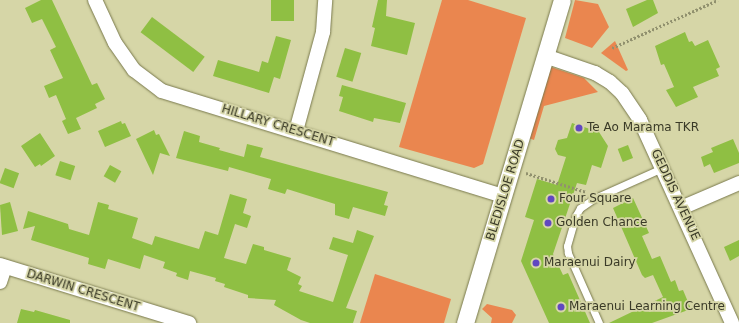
<!DOCTYPE html>
<html>
<head>
<meta charset="utf-8">
<style>
	body { margin:0 }
	#map { position:relative; width:739px; height:323px; overflow:hidden; background:#d6d6a7; font-family:"DejaVu Sans",sans-serif }
	div>[style] { position:absolute }
	.green>* { inset:0; background:#ea864f }
	.building>* { inset:0; background:#8fbf43; transform-origin:0 0 }
	.path>* { height:2.5px; margin-top:-1.25px; transform-origin:0; background:repeating-linear-gradient(90deg,#91916e 0 2px,transparent 0 4px) }
	.roads { filter:drop-shadow(0 0 1px #79794d) drop-shadow(0 0 1px #79794d) }
	.service>* { height:7px; margin:-3.5px; padding:0 3.5px; transform-origin:3.5px; border-radius:3.5px; background:#fff }
	.minor>* { height:14px; margin:-7px; padding:0 7px; transform-origin:7px; border-radius:7px; background:#fff }
	.tertiary>* { height:17px; margin:-8.5px; padding:0 8.5px; transform-origin:8.5px; border-radius:8.5px; background:#fff }
	.dots>* { width:11px; height:11px; translate:-50% -50%; box-sizing:border-box; border:2px solid #d6d6a7; border-radius:50% }
	span { translate:-50% -50%; white-space:nowrap; text-align:center; line-height:1.15; -webkit-text-stroke:3.5px #d6d6a7; paint-order:stroke }
	.street-label { font-size:12px; color:#3a3a27 }
	.poi-label { font-size:12px; color:#3a3a27 }
	.left { translate:0 -50%; text-align:left }
</style>
</head>
<body>
<div id="map">
	<div class="green">
		<i style="clip-path:polygon(442px 0,468px 0,526px 18px,483px 164px,474px 168px,399px 147px)"></i>
		<i style="clip-path:polygon(575px 0,598px 4px,609px 27px,592px 48px,565px 38px)"></i>
		<i style="clip-path:polygon(615px 41px,628px 70px,626px 71px,601px 53px)"></i>
		<i style="clip-path:polygon(551px 67px,584px 78px,598px 92px,544px 106px,534px 140px,526px 137px,543px 79px)"></i>
		<i style="clip-path:polygon(375px 274px,451px 299px,444px 323px,360px 323px)"></i>
		<i style="clip-path:polygon(487px 304px,512px 310px,516px 315px,512px 323px,491px 323px,492px 318px,482px 309px)"></i>
	</div>
	<div class="building">
		<i style="clip-path:polygon(41px 0,52px 0,92px 85px,97px 83px,105px 99px,95px 104px,97px 108px,76px 118px,81px 129px,68px 134px,62px 121px,66px 119px,56px 95px,49px 98px,44px 86px,63px 78px,50px 50px,56px 47px,42px 19px,32px 23px,25px 8px)"></i>
		<i style="left:271px;top:0;width:23px;height:21px"></i>
		<i style="clip-path:polygon(378px 0,387px 0,386px 16px,415px 23px,407px 55px,371px 46px,375px 28px,372px 27px)"></i>
		<i style="clip-path:polygon(647px 0,653px 0,658px 13px,633px 27px,626px 9px)"></i>
		<i style="left:152px;top:17px;width:66px;height:19px;rotate:37deg"></i>
		<i style="clip-path:polygon(685px 32px,689px 42px,692px 41px,695px 46px,708px 40px,720px 67px,716px 69px,719px 76px,693px 87px,698px 97px,676px 107px,666px 90px,674px 87px,664px 64px,661px 65px,655px 46px)"></i>
		<i style="clip-path:polygon(276px 36px,291px 40px,280px 79px,274px 77px,269px 93px,213px 76px,218px 60px,259px 72px,262px 61px,268px 63px)"></i>
		<i style="left:345px;top:48px;width:17px;height:30px;rotate:17deg"></i>
		<i style="clip-path:polygon(342px 85px,406px 103px,400px 123px,374px 118px,373px 122px,339px 111px,343px 97px,339px 96px)"></i>
		<i style="clip-path:polygon(121px 121px,122px 124px,125px 123px,131px 136px,105px 147px,98px 131px)"></i>
		<i style="clip-path:polygon(572px 123px,599px 132px,608px 146px,601px 168px,592px 165px,586px 185px,577px 183px,553px 254px,563px 275px,568px 273px,590px 323px,549px 323px,521px 261px,534px 220px,525px 217px,537px 179px,557px 185px,566px 157px,558px 155px,555px 149px,558px 140px,567px 138px)"></i>
		<i style="clip-path:polygon(154px 130px,156px 135px,159px 134px,170px 156px,160px 153px,153px 175px,136px 139px)"></i>
		<i style="clip-path:polygon(184px 131px,200px 136px,199px 142px,220px 148px,219px 150px,244px 157px,247px 144px,263px 148px,260px 157px,388px 192px,384px 205px,388px 206px,385px 216px,353px 207px,349px 219px,335px 215px,335px 204px,287px 189px,285px 194px,268px 189px,271px 179px,229px 167px,228px 171px,176px 158px)"></i>
		<i style="clip-path:polygon(40px 133px,55px 156px,41px 166px,40px 164px,35px 167px,21px 146px)"></i>
		<i style="clip-path:polygon(733px 139px,739px 153px,739px 163px,714px 173px,710px 164px,704px 167px,701px 157px,713px 152px,711px 148px)"></i>
		<i style="left:628px;top:145px;width:14px;height:11px;rotate:69deg"></i>
		<i style="left:60px;top:161px;width:16px;height:15px;rotate:18deg"></i>
		<i style="left:110px;top:165px;width:13px;height:13px;rotate:29deg"></i>
		<i style="left:5px;top:168px;width:15px;height:16px;rotate:20deg"></i>
		<i style="clip-path:polygon(230px 194px,247px 199px,243px 213px,251px 216px,247px 228px,235px 224px,224px 258px,246px 264px,253px 244px,264px 247px,264px 250px,291px 258px,287px 270px,301px 277px,298px 284px,302px 286px,299px 291px,333px 302px,348px 255px,329px 249px,333px 237px,353px 243px,357px 230px,374px 236px,346px 308px,357px 311px,353px 323px,310px 323px,301px 320px,274px 305px,276px 300px,248px 298px,248px 295px,224px 287px,225px 284px,215px 281px,216px 278px,190px 271px,188px 280px,176px 276px,177px 273px,163px 268px,165px 262px,144px 255px,140px 269px,108px 259px,105px 269px,88px 264px,89px 258px,31px 240px,35px 226px,23px 229px,28px 211px,68px 224px,69px 229px,89px 235px,98px 202px,109px 205px,108px 209px,138px 218px,132px 238px,152px 245px,155px 236px,199px 249px,205px 231px,218px 235px)"></i>
		<i style="clip-path:polygon(633px 198px,649px 233px,642px 236px,652px 259px,660px 256px,671px 282px,675px 280px,679px 291px,683px 290px,691px 309px,652px 323px,609px 323px,663px 297px,653px 275px,645px 278px,642px 275px,613px 208px)"></i>
		<i style="clip-path:polygon(10px 202px,18px 231px,2px 235px,0 205px)"></i>
		<i style="clip-path:polygon(739px 240px,739px 256px,730px 261px,724px 247px)"></i>
		<i style="clip-path:polygon(21px 309px,34px 312px,35px 310px,70px 320px,70px 323px,17px 323px)"></i>
	</div>
	<div class="path">
		<i style="left:612px;top:48px;width:116px;rotate:-24.4deg"></i>
		<i style="left:526px;top:173px;width:63px;rotate:17.6deg"></i>
	</div>
	<div class="roads">
		<div class="service">
			<i style="left:599px;top:323px;width:77px;rotate:-113.9deg"></i>
			<i style="left:568px;top:253px;width:7px;rotate:-98deg"></i>
			<i style="left:567px;top:246px;width:32px;rotate:-74deg"></i>
			<i style="left:576px;top:215px;width:8px;rotate:-60deg"></i>
			<i style="left:580px;top:208px;width:18px;rotate:-34deg"></i>
			<i style="left:595px;top:198px;width:73px;rotate:-24.1deg"></i>
		</div>
		<div class="minor">
			<i style="left:95px;top:0;width:47px;rotate:65.1deg"></i>
			<i style="left:115px;top:43px;width:33px;rotate:55deg"></i>
			<i style="left:134px;top:70px;width:35px;rotate:37deg"></i>
			<i style="left:162px;top:91px;width:358px;rotate:17.1deg"></i>
			<i style="left:545px;top:56px;width:53px;rotate:18.8deg"></i>
			<i style="left:595px;top:73px;width:17px;rotate:31deg"></i>
			<i style="left:610px;top:82px;width:16px;rotate:43deg"></i>
			<i style="left:622px;top:93px;width:32px;rotate:56deg"></i>
			<i style="left:640px;top:120px;width:223px;rotate:65.6deg"></i>
			<i style="left:296px;top:131px;width:103px;rotate:-74.7deg"></i>
			<i style="left:323px;top:32px;width:32px;rotate:-86deg"></i>
			<i style="left:681px;top:208px;width:63px;rotate:-23.3deg"></i>
			<i style="left:0;top:265px;width:198px;rotate:17.1deg"></i>
			<i style="left:0;top:282px;width:16px;rotate:-72deg"></i>
		</div>
		<div class="tertiary">
			<i style="left:465px;top:323px;width:337px;rotate:-73.3deg"></i>
		</div>
	</div>
	<div class="dots">
		<i style="left:579px;top:128px;background:#6148c0"></i>
		<i style="left:551px;top:199px;background:#6148c0"></i>
		<i style="left:548px;top:223px;background:#6148c0"></i>
		<i style="left:536px;top:263px;background:#6148c0"></i>
		<i style="left:561px;top:307px;background:#6148c0"></i>
	</div>
	<div class="street-label">
		<span style="left:278px;top:126px;rotate:17deg">HILLARY CRESCENT</span>
		<span style="left:506px;top:190px;rotate:-73deg">BLEDISLOE ROAD</span>
		<span style="left:675px;top:195px;rotate:65deg">GEDDIS AVENUE</span>
		<span style="left:83px;top:291px;rotate:17deg">DARWIN CRESCENT</span>
	</div>
	<div class="poi-label">
		<span class="left" style="left:587px;top:128px">Te Ao Marama TKR</span>
		<span class="left" style="left:559px;top:199px">Four Square</span>
		<span class="left" style="left:556px;top:223px">Golden Chance</span>
		<span class="left" style="left:544px;top:263px">Maraenui Dairy</span>
		<span class="left" style="left:569px;top:307px">Maraenui Learning Centre</span>
	</div>
</div>
</body>
</html>
